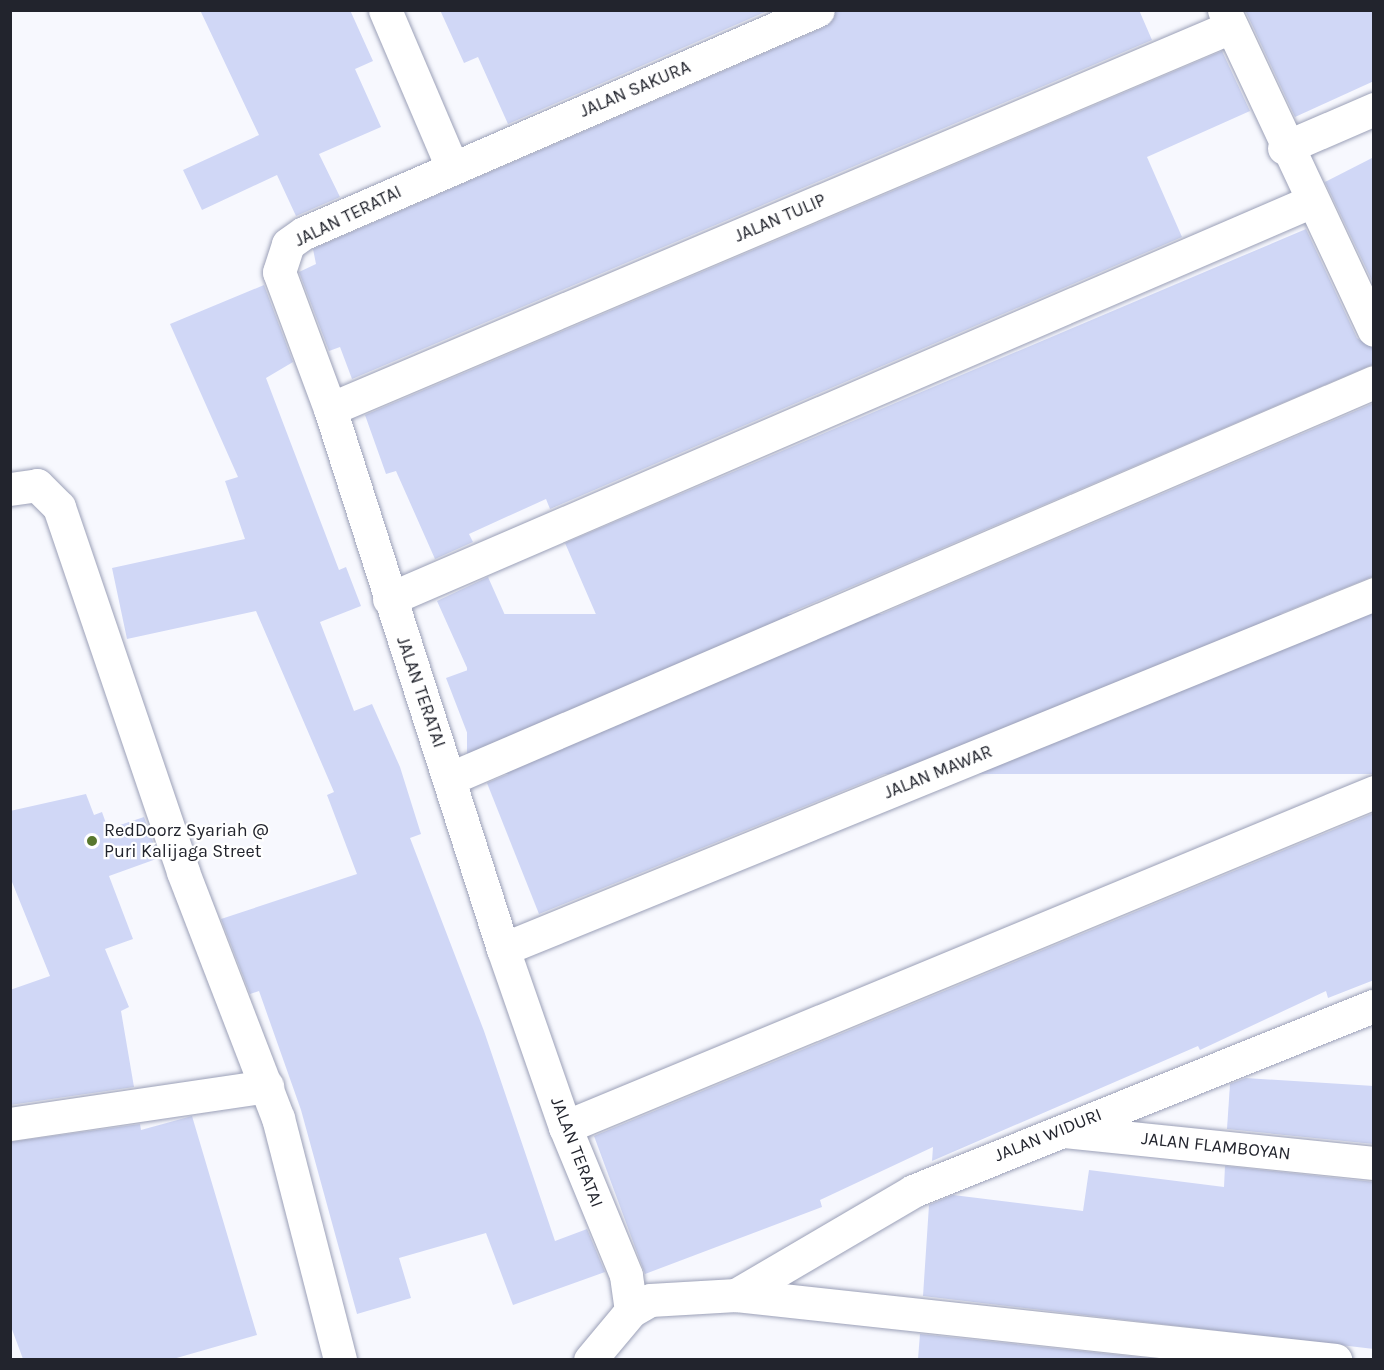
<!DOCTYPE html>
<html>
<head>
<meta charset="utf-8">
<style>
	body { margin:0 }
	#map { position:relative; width:1384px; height:1370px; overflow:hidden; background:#f7f8fe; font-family:Karla,sans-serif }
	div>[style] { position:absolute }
	.building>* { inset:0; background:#d0d7f6; transform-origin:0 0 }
	.roads { filter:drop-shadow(0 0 2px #9ba0b7) drop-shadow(0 0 2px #9ba0b7) }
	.minor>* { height:33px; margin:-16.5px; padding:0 16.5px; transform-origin:16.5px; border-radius:16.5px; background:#fff }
	.dots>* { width:16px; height:16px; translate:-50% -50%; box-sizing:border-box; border:3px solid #fff; border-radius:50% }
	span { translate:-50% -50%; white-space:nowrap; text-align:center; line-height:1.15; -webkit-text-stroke:4.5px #fff; paint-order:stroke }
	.street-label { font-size:18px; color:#22242d }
	.poi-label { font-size:18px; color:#22242d }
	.left { translate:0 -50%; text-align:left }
	.frame { position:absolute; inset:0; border:12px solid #22242d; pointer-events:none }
</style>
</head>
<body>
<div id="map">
	<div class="building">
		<i style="clip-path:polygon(200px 10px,350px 10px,373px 61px,355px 69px,381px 127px,319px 154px,340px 197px,296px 216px,277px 175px,202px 210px,183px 170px,259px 135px)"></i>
		<i style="clip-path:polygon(440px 10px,770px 10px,508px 124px,478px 57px,464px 63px)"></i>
		<i style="clip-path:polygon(836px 10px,1139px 10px,1152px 40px,352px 379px,340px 347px,329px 351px,299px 272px,316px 264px,313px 249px,825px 27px)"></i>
		<i style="clip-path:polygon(1245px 10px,1374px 10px,1374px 81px,1295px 117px)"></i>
		<i style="clip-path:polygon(1222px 51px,1250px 111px,1147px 157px,1182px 237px,550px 509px,546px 499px,469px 534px,473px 542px,435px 559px,396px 471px,386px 474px,365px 415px)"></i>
		<i style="clip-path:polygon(1374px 157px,1374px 285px,1325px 182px)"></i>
		<i style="clip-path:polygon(1306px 229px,1357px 338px,1374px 349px,1374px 364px,473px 748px,446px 678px,468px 670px,437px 601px,488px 577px,520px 649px,598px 619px,565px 543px)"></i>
		<i style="clip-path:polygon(264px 285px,293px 362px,266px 378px,339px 570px,346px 567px,361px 606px,320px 622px,354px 711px,372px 704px,400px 767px,421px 834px,410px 838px,484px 1031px,555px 1241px,587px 1229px,605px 1272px,513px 1305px,486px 1233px,399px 1258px,411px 1298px,357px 1314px,301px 1110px,259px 991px,250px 994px,221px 919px,357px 874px,327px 795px,334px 792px,256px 611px,127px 639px,112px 568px,245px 539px,225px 481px,238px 477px,170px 324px)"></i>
		<i style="clip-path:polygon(1374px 403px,1374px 576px,539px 914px,487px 783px)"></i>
		<i style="left:1374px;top:614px;width:160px;height:907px;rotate:90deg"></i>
		<i style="clip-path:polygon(86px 794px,94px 815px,102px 812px,108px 829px,144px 817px,159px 858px,109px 876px,133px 939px,105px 949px,129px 1007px,121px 1011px,134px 1087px,10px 1105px,10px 990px,50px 976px,10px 877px,10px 811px)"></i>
		<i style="clip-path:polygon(1374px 813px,1374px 980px,1328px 998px,1326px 991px,1200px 1050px,1198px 1046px,932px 1161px,933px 1147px,820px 1200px,822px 1207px,645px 1274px,594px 1136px)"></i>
		<i style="clip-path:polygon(1246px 1078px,1374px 1086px,1374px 1144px,1227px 1129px,1230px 1084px)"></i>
		<i style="clip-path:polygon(192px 1116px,257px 1335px,173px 1359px,23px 1359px,10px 1324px,10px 1142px,140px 1124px,141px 1130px)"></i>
		<i style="clip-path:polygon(1225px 1166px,1374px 1182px,1374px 1349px,923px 1296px,929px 1205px,953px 1195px,1083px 1211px,1089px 1170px,1224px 1187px)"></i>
		<i style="clip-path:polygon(920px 1334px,1157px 1359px,918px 1359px)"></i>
	</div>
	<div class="roads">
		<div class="minor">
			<i style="left:385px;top:10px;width:171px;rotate:66.9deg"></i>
			<i style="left:1224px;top:10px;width:353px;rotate:64.9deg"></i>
			<i style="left:1284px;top:148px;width:98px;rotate:-23.4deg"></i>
			<i style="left:330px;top:409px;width:979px;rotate:-22.98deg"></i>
			<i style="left:10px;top:489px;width:27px;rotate:-8deg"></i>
			<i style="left:37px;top:485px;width:31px;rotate:45deg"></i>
			<i style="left:59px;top:507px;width:385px;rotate:71.2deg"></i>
			<i style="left:183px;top:872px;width:264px;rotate:68.9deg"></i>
			<i style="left:278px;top:1118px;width:250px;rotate:75.6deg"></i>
			<i style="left:389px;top:599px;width:1003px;rotate:-23.32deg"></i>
			<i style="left:451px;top:778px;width:1004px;rotate:-23.22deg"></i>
			<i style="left:503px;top:949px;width:941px;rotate:-22.17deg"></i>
			<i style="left:10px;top:1124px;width:260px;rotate:-8.4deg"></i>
			<i style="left:565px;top:1127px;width:876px;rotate:-22.49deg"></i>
			<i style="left:1064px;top:1131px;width:312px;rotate:5.9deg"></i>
			<i style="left:736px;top:1295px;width:205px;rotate:-30.4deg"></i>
			<i style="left:913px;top:1191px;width:497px;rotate:-21.9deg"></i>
			<i style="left:631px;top:1311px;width:36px;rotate:-98deg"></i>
			<i style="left:626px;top:1275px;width:160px;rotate:-112.4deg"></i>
			<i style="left:565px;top:1127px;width:188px;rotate:-109.2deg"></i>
			<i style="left:503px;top:949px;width:567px;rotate:-107.76deg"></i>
			<i style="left:330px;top:409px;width:146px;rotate:-110.4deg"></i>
			<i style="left:279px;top:272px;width:29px;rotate:-72deg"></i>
			<i style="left:288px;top:244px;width:19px;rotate:-35deg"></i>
			<i style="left:304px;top:233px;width:560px;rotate:-23.45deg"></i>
			<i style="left:590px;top:1360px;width:64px;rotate:-50.1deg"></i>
			<i style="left:631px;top:1311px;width:22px;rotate:-30deg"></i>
			<i style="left:650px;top:1300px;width:86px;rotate:-3.3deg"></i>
			<i style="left:736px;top:1295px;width:603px;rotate:6.19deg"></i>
		</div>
	</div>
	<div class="dots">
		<i style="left:92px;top:841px;background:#58772d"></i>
	</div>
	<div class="street-label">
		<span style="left:635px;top:89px;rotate:-23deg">JALAN SAKURA</span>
		<span style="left:348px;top:216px;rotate:-26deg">JALAN TERATAI</span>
		<span style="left:780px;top:218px;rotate:-23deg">JALAN TULIP</span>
		<span style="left:421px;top:692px;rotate:71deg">JALAN TERATAI</span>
		<span style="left:938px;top:772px;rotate:-22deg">JALAN MAWAR</span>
		<span style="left:1048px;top:1135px;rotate:-22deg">JALAN WIDURI</span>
		<span style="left:1216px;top:1146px;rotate:6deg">JALAN FLAMBOYAN</span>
		<span style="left:577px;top:1152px;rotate:69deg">JALAN TERATAI</span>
	</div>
	<div class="poi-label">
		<span class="left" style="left:104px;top:841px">RedDoorz Syariah @<br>Puri Kalijaga Street</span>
	</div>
	<div class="frame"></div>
</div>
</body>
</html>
